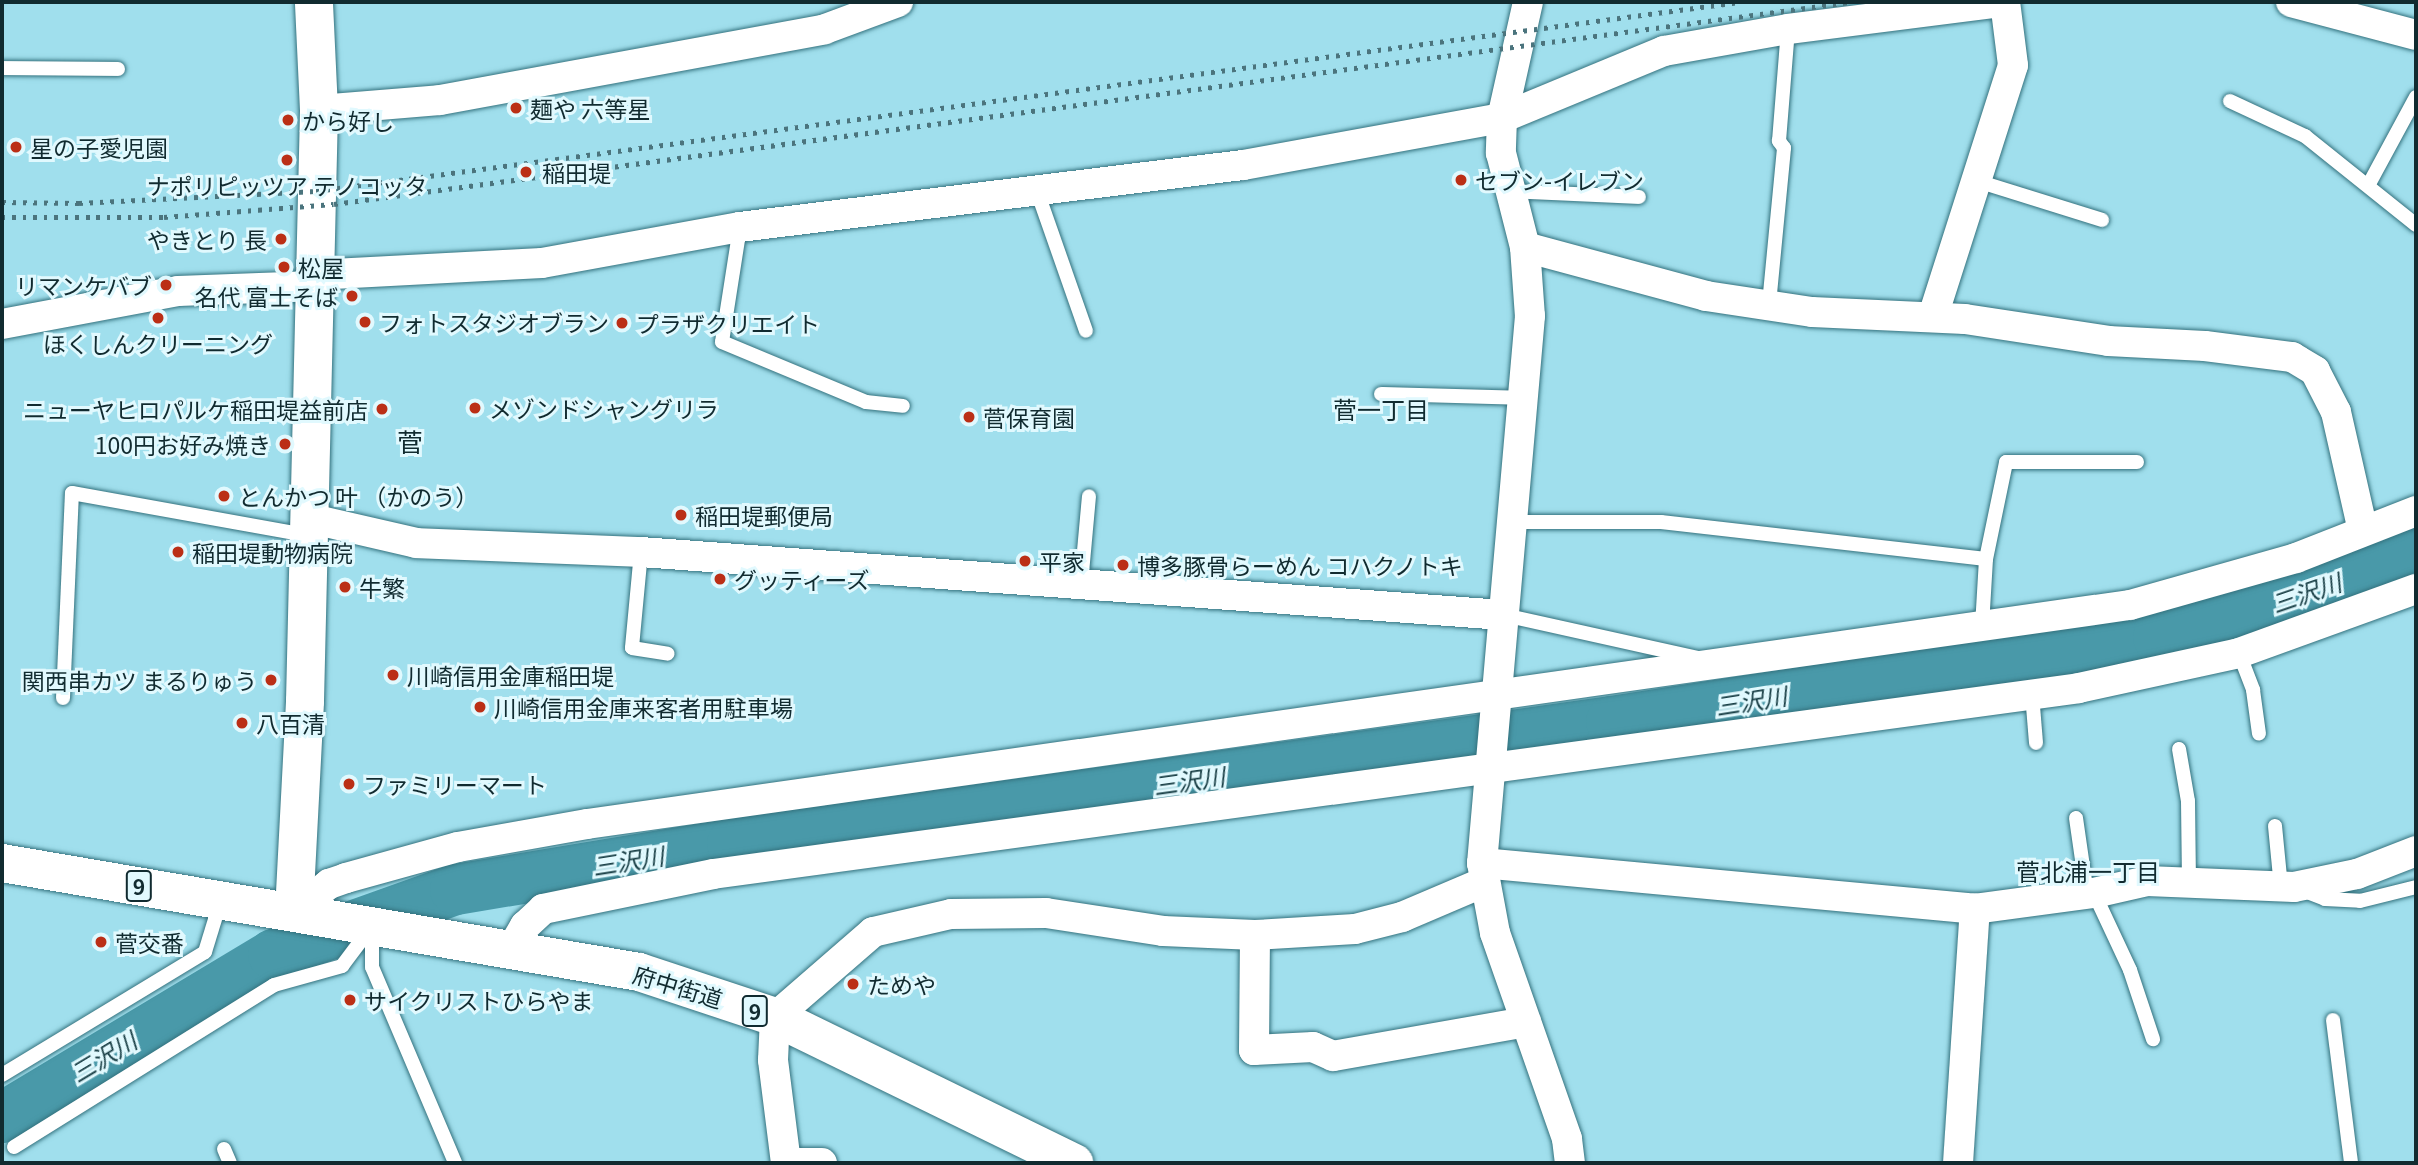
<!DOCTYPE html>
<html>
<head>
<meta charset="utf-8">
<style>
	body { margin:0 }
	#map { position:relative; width:2418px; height:1165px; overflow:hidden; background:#a0dfed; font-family:Georgia,"Noto Sans JP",serif }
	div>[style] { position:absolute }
	.river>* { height:51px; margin:-25.5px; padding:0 25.5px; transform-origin:25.5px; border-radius:25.5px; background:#4999a9 }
	.roads { filter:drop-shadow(0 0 2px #34727e) drop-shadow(0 0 2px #34727e) }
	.lane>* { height:14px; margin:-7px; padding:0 7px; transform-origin:7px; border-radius:7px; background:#fff }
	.street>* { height:30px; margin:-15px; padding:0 15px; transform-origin:15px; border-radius:15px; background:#fff }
	.secondary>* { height:38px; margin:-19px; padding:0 19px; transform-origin:19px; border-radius:19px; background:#fff }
	.primary>* { height:38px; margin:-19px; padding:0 19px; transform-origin:19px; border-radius:19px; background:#fff }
	.rail>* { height:5px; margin-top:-2.5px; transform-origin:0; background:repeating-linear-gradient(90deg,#4b747d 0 3.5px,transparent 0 10.5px) }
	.dots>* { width:19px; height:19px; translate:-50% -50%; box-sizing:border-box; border:4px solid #e1f9fe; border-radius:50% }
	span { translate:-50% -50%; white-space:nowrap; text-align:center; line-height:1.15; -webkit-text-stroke:6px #e1f9fe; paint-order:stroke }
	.shield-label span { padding:2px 5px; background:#e1f9fe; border:2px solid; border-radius:5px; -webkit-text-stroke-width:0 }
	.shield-label { font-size:21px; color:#112b30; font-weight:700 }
	.poi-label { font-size:23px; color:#112b30 }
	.left { translate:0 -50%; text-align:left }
	.right { translate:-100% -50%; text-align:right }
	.street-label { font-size:23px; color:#112b30 }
	.neighbourhood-label { font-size:24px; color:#112b30 }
	.water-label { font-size:24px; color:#183e45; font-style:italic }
	.quarter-label { font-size:26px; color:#112b30 }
	.frame { position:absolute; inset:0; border:4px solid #112b30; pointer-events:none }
</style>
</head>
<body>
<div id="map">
	<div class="river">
		<i style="left:2px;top:1117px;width:316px;rotate:-31deg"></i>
		<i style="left:273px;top:954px;width:193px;rotate:-19.7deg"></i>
		<i style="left:455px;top:889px;width:281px;rotate:-9.4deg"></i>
		<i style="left:732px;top:843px;width:887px;rotate:-7.9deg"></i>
		<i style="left:1611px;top:721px;width:553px;rotate:-8.73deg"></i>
		<i style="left:2158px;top:637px;width:157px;rotate:-16.2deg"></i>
		<i style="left:2309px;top:593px;width:115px;rotate:-21.9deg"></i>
	</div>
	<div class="roads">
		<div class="lane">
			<i style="left:2px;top:68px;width:116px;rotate:0.5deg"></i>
			<i style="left:2230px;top:101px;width:83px;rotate:25deg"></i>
			<i style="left:2305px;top:136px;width:142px;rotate:38.7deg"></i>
			<i style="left:1977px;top:181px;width:131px;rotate:17.3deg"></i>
			<i style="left:2369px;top:184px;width:99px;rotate:-61.6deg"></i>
			<i style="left:1037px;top:191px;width:148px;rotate:70.7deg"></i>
			<i style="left:1509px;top:191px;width:130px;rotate:2.6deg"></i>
			<i style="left:740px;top:227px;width:116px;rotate:98.9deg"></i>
			<i style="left:722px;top:342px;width:156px;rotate:22.6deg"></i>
			<i style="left:866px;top:402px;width:37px;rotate:6deg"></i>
			<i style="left:1769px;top:304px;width:157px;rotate:-84.5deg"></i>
			<i style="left:1784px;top:148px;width:9px;rotate:-126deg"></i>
			<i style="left:1779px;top:141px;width:112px;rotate:-85.4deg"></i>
			<i style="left:1381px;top:394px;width:140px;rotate:1.6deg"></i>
			<i style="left:1511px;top:522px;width:150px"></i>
			<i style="left:1661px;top:522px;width:327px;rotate:6.5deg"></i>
			<i style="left:1986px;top:559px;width:67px;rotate:93.4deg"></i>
			<i style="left:641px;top:552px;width:96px;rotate:95.4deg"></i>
			<i style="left:632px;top:648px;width:36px;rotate:9deg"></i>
			<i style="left:1986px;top:559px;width:99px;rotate:-78.3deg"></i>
			<i style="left:2006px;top:462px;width:131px"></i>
			<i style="left:1081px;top:584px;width:88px;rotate:-84.8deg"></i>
			<i style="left:1504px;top:615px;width:199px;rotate:12.5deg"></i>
			<i style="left:2239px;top:653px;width:40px;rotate:69deg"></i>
			<i style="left:2253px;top:690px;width:44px;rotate:82.2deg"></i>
			<i style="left:2032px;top:694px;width:49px;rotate:85.3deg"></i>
			<i style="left:63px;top:698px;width:205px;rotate:-87.5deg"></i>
			<i style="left:72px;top:493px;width:238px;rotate:10.2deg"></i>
			<i style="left:2179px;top:749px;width:53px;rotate:80.2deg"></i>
			<i style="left:2188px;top:801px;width:80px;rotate:89.3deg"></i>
			<i style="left:2076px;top:818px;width:77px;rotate:81.8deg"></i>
			<i style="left:2275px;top:826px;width:61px;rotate:84.4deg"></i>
			<i style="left:2302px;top:890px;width:25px;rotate:21deg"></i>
			<i style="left:2325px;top:899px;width:35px;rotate:3deg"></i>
			<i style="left:2360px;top:901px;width:58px;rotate:-14deg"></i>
			<i style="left:2094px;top:893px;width:85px;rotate:64.9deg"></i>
			<i style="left:2130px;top:970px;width:73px;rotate:71.6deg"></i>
			<i style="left:372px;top:930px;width:37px;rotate:90deg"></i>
			<i style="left:372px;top:967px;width:213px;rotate:67deg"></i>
			<i style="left:2333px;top:1020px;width:144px;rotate:82.8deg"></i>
			<i style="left:2px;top:1075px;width:237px;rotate:-31.2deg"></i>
			<i style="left:205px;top:952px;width:51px;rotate:-73deg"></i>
			<i style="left:14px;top:1147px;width:306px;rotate:-31.9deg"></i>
			<i style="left:274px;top:985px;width:71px;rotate:-15.6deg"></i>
			<i style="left:342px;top:966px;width:45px;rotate:-53.1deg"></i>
			<i style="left:224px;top:1149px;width:15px;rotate:67deg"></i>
		</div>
		<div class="street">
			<i style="left:1528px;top:2px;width:119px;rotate:102.6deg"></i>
			<i style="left:1502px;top:118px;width:35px;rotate:92deg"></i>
			<i style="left:1501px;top:153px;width:97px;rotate:75.7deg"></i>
			<i style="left:1525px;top:247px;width:69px;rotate:85.9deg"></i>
			<i style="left:1530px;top:316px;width:549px;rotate:95.01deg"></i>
			<i style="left:1482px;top:863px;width:71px;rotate:79.5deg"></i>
			<i style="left:1495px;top:933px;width:218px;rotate:70.7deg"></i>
			<i style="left:1567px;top:1139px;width:24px;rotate:83deg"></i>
			<i style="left:2291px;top:2px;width:129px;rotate:14.8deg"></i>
			<i style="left:319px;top:110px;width:121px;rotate:-4.7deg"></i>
			<i style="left:440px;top:100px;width:391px;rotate:-10.4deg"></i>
			<i style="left:825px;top:29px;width:78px;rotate:-20.3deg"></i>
			<i style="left:1525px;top:247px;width:188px;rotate:15.1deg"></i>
			<i style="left:1706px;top:296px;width:107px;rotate:8.6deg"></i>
			<i style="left:1812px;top:312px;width:153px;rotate:2.6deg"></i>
			<i style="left:1965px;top:319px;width:145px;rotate:8.7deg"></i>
			<i style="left:2108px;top:341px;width:97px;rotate:3deg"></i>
			<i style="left:2205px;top:346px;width:88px;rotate:7.2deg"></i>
			<i style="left:2292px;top:357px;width:27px;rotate:31deg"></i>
			<i style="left:2315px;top:371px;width:46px;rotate:62.9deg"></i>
			<i style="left:2336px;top:412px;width:122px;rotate:77.2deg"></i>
			<i style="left:314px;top:275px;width:228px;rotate:-3deg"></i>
			<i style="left:542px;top:263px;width:201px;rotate:-10.3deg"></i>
			<i style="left:740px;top:227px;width:507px;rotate:-7.03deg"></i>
			<i style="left:1243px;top:165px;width:263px;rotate:-10.3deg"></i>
			<i style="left:1502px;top:118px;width:175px;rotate:-22.5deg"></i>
			<i style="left:1664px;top:51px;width:126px;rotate:-10.1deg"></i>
			<i style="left:1788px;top:29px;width:216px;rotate:-7.2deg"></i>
			<i style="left:1933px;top:316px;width:263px;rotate:-72.3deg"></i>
			<i style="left:2013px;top:65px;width:64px;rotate:-97.2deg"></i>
			<i style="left:2px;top:324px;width:179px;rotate:-10.6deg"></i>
			<i style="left:178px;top:291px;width:136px;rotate:-2.1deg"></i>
			<i style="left:308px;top:518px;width:111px;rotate:13deg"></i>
			<i style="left:416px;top:543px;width:225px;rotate:2.3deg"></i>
			<i style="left:641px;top:552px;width:865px;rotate:4.18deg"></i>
			<i style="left:1482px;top:863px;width:495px;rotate:5.3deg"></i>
			<i style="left:1975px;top:909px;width:120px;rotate:-7.7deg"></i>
			<i style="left:2094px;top:893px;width:54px;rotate:-12.8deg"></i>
			<i style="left:2147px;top:881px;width:147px;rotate:2.3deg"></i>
			<i style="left:2294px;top:887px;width:64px;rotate:-11.7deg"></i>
			<i style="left:2357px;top:874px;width:63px;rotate:-21.3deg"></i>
			<i style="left:294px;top:912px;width:45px;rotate:-38.7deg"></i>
			<i style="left:329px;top:884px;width:18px;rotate:-19deg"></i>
			<i style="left:346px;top:878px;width:116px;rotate:-15.5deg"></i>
			<i style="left:458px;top:847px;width:131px;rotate:-10.1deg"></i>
			<i style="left:587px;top:824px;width:1558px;rotate:-8.08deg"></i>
			<i style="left:2130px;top:605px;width:173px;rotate:-15.8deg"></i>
			<i style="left:2296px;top:558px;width:129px;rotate:-21.4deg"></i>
			<i style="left:1255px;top:935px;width:115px;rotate:90.5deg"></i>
			<i style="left:1254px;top:1050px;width:59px;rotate:-2.9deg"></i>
			<i style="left:1313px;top:1047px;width:22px;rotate:24deg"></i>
			<i style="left:1333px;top:1056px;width:196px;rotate:-10deg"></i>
			<i style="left:511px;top:950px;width:28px;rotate:-60deg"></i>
			<i style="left:525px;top:926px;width:25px;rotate:-43deg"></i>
			<i style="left:543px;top:909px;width:174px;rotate:-11.6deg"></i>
			<i style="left:713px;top:874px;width:1379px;rotate:-7.75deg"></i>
			<i style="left:2079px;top:688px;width:164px;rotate:-12.3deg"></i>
			<i style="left:2239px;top:653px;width:188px;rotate:-19.9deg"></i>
			<i style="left:786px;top:1163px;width:104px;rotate:-97.2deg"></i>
			<i style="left:773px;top:1060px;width:43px;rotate:-87.3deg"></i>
			<i style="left:775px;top:1017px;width:130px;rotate:-40.9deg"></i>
			<i style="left:873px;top:932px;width:80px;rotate:-13deg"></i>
			<i style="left:951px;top:914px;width:95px;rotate:-0.6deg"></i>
			<i style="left:1046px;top:913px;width:118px;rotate:8.7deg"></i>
			<i style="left:1163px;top:931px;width:92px;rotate:2.5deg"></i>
			<i style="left:1255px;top:935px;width:100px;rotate:-3.4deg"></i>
			<i style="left:1355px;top:929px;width:49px;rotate:-14.3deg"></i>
			<i style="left:1402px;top:917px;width:89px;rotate:-23.1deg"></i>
			<i style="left:793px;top:1163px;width:29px"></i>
			<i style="left:1958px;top:1163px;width:255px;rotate:-86.2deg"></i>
		</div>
		<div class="secondary">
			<i style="left:294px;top:912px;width:211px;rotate:-87deg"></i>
			<i style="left:305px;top:701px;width:591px;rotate:-88.64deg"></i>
			<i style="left:319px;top:110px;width:108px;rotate:-92.7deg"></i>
		</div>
		<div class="primary">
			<i style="left:2px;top:863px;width:646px;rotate:9.71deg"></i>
			<i style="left:639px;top:972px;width:143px;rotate:18.3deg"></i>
			<i style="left:775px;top:1017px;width:333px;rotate:26deg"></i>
		</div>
	</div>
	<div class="rail">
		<i style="left:2px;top:202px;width:77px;rotate:0.7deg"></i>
		<i style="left:79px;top:203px;width:237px;rotate:-2.9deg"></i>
		<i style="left:316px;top:191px;width:1436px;rotate:-7.56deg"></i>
		<i style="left:2px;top:217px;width:162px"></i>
		<i style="left:164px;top:217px;width:170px;rotate:-4.4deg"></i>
		<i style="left:334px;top:204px;width:1529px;rotate:-7.59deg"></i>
	</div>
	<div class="dots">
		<i style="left:516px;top:108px;background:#bb2f16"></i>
		<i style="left:288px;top:120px;background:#bb2f16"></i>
		<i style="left:16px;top:147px;background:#bb2f16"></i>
		<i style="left:287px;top:160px;background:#bb2f16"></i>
		<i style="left:526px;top:172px;background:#bb2f16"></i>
		<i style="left:1461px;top:180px;background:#bb2f16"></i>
		<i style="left:281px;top:239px;background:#bb2f16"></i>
		<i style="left:284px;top:267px;background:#bb2f16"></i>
		<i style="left:166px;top:285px;background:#bb2f16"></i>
		<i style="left:352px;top:296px;background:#bb2f16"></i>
		<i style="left:158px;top:318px;background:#bb2f16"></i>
		<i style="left:365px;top:322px;background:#bb2f16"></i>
		<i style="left:622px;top:323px;background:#bb2f16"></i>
		<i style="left:475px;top:408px;background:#bb2f16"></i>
		<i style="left:382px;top:409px;background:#bb2f16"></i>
		<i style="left:969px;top:417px;background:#bb2f16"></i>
		<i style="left:285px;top:444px;background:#bb2f16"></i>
		<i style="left:224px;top:496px;background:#bb2f16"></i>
		<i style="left:681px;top:515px;background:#bb2f16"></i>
		<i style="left:178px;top:552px;background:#bb2f16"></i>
		<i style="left:1025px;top:561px;background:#bb2f16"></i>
		<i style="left:1123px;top:565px;background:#bb2f16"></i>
		<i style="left:720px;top:579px;background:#bb2f16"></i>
		<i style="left:345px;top:587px;background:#bb2f16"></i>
		<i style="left:393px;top:675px;background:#bb2f16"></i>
		<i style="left:271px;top:680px;background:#bb2f16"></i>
		<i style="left:480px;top:707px;background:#bb2f16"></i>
		<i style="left:242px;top:723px;background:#bb2f16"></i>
		<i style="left:349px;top:784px;background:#bb2f16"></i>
		<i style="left:101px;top:942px;background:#bb2f16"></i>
		<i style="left:853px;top:984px;background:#bb2f16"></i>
		<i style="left:350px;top:1000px;background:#bb2f16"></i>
	</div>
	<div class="shield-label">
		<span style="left:139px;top:886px">9</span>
		<span style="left:755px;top:1011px">9</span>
	</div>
	<div class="poi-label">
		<span class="left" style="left:530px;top:108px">麺や 六等星</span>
		<span class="left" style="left:302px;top:120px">から好し</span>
		<span class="left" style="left:30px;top:147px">星の子愛児園</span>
		<span class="left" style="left:542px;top:172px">稲田堤</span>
		<span class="left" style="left:1475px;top:180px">セブン-イレブン</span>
		<span style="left:287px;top:185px">ナポリピッツア テノコッタ</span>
		<span class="right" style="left:267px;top:239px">やきとり 長</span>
		<span class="left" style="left:298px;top:267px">松屋</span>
		<span class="right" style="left:152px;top:285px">リマンケバブ</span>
		<span class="right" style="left:338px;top:296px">名代 富士そば</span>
		<span class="left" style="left:379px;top:322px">フォトスタジオブラン</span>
		<span class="left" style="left:636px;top:323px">プラザクリエイト</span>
		<span style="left:158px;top:343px">ほくしんクリーニング</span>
		<span class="left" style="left:489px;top:408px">メゾンドシャングリラ</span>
		<span class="right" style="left:368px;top:409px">ニューヤヒロパルケ稲田堤益前店</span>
		<span class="left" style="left:983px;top:417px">菅保育園</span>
		<span class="right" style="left:271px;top:444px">100円お好み焼き</span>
		<span class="left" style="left:238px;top:496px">とんかつ 叶 （かのう）</span>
		<span class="left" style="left:695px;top:515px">稲田堤郵便局</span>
		<span class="left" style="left:192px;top:552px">稲田堤動物病院</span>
		<span class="left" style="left:1039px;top:561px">平家</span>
		<span class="left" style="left:1137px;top:565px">博多豚骨らーめん コハクノトキ</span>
		<span class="left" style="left:734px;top:579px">グッティーズ</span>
		<span class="left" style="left:359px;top:587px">牛繁</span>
		<span class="left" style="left:407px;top:675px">川崎信用金庫稲田堤</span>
		<span class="right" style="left:257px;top:680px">関西串カツ まるりゅう</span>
		<span class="left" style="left:494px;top:707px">川崎信用金庫来客者用駐車場</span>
		<span class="left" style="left:256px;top:723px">八百清</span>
		<span class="left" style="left:363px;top:784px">ファミリーマート</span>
		<span class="left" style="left:115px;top:942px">菅交番</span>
		<span class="left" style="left:867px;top:984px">ためや</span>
		<span class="left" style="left:364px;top:1000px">サイクリストひらやま</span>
	</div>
	<div class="street-label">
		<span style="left:678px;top:986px;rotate:17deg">府中街道</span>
	</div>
	<div class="neighbourhood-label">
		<span style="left:1381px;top:409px">菅一丁目</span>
		<span style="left:2088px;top:871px">菅北浦一丁目</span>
	</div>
	<div class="water-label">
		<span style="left:2306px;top:592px;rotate:-19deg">三沢川</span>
		<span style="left:1751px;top:700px;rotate:-9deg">三沢川</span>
		<span style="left:1189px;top:780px;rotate:-8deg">三沢川</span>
		<span style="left:628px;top:860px;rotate:-9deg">三沢川</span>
		<span style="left:103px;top:1056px;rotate:-31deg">三沢川</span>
	</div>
	<div class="quarter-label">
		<span style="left:410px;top:441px">菅</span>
	</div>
	<div class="frame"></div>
</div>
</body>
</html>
